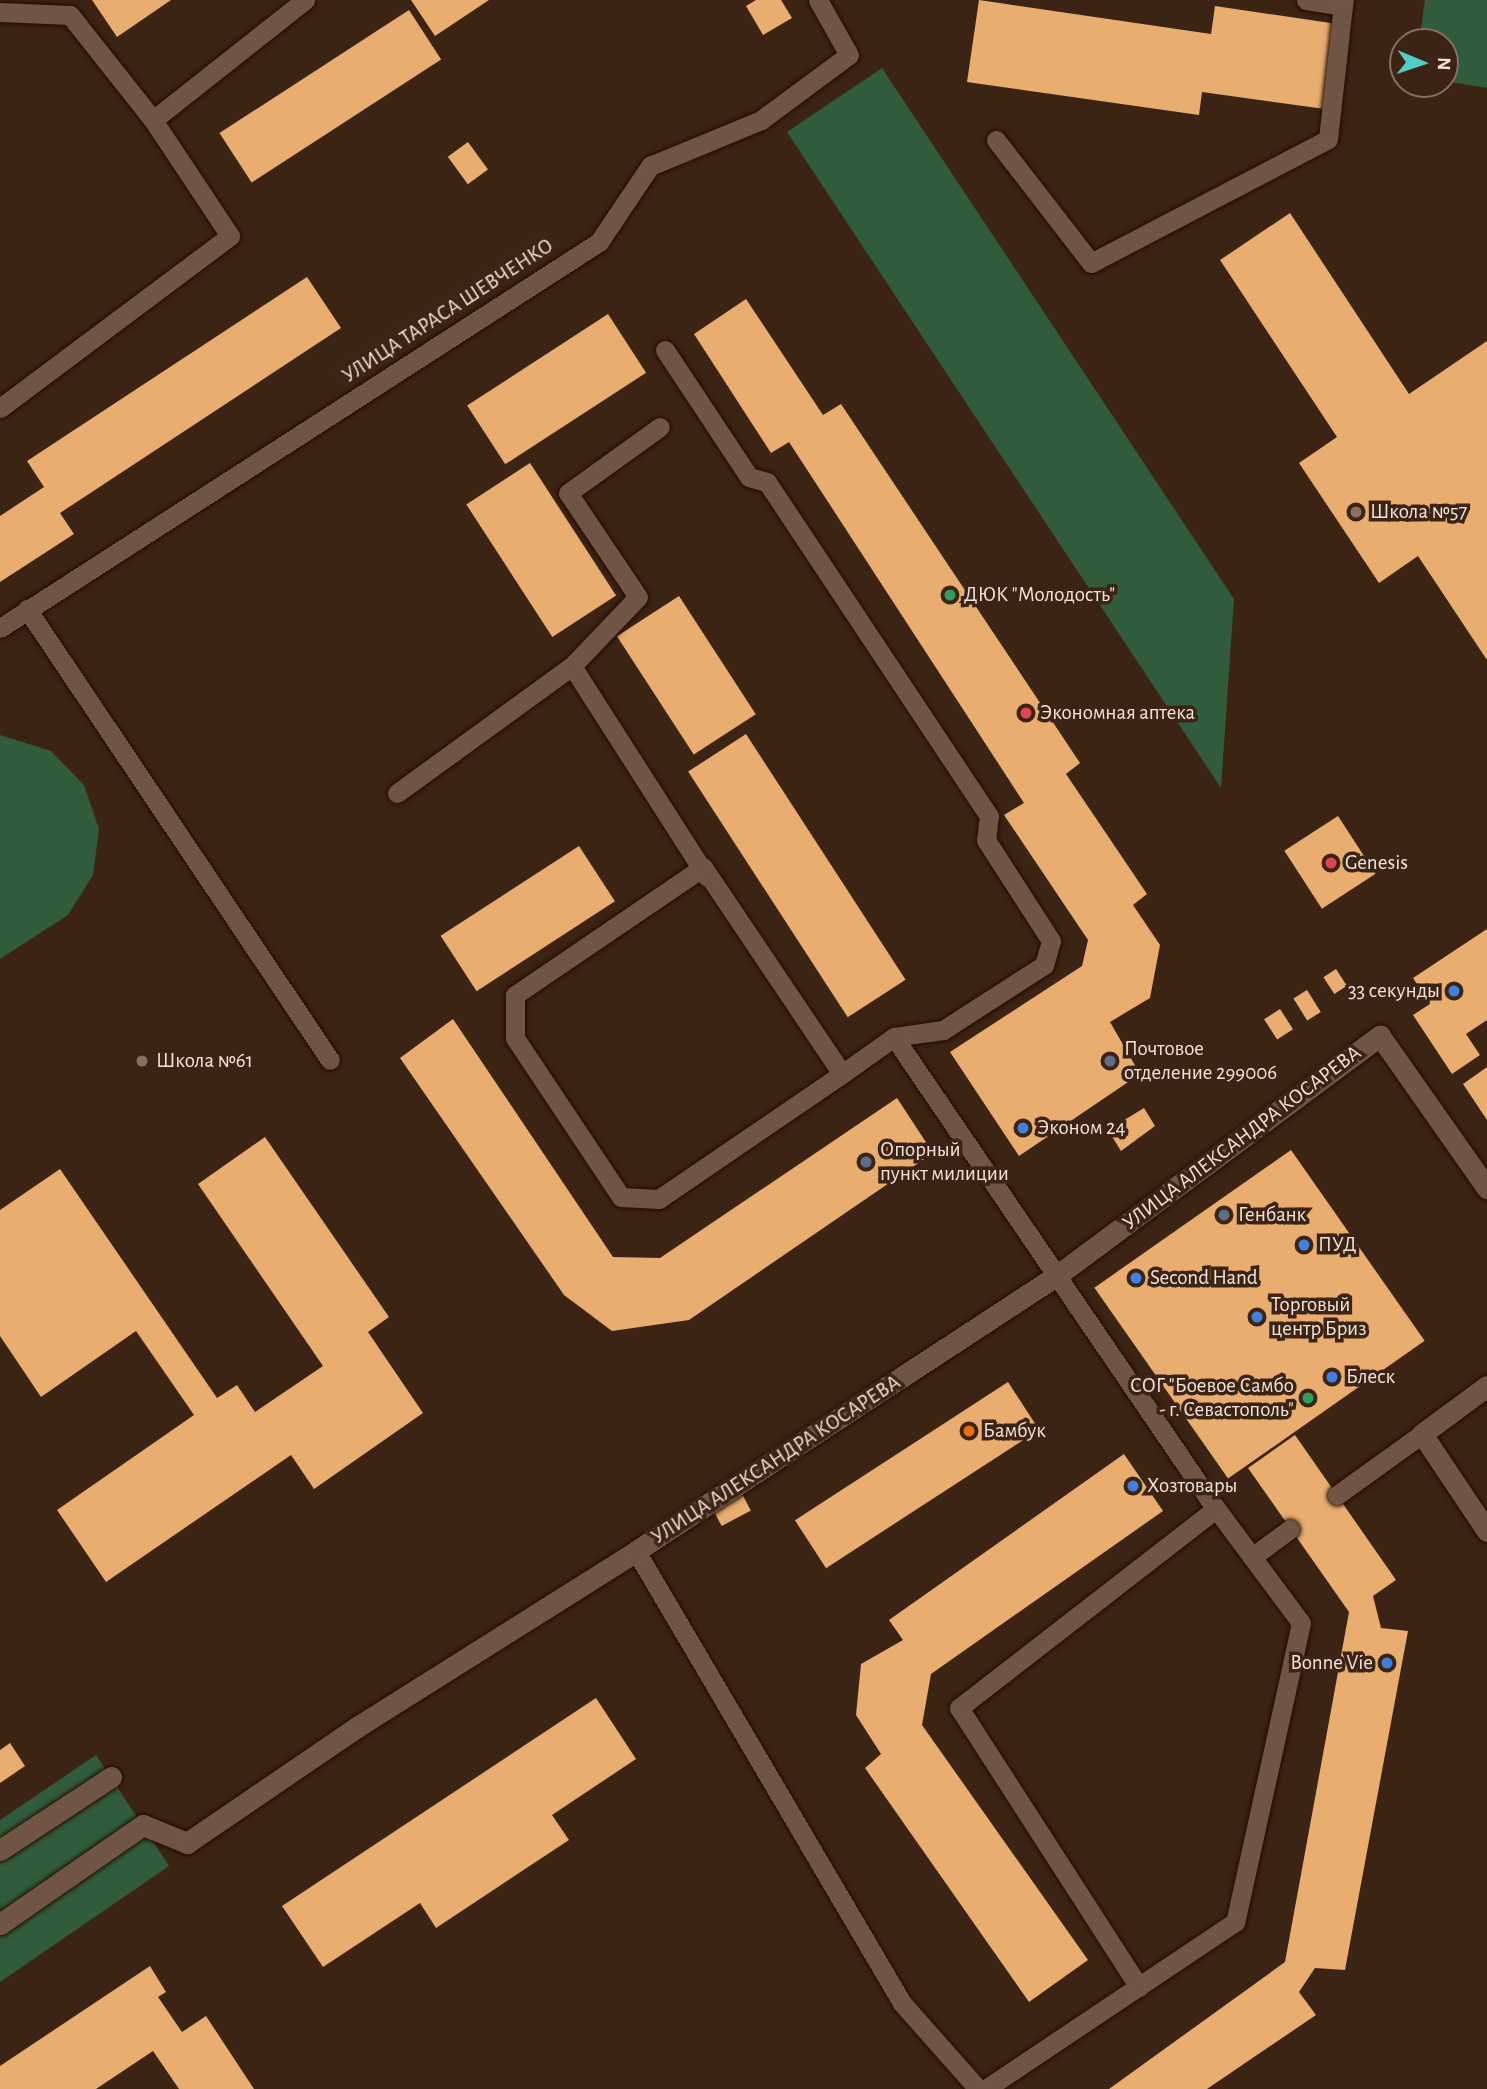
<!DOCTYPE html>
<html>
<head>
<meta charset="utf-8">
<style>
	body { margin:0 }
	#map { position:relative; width:1487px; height:2089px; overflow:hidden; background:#3c2415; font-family:"Alegreya Sans",sans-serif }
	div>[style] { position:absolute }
	.green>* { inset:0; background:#305c3b }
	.building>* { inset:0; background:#e8ad6f; transform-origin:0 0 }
	.roads { filter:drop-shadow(0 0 2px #220d01) drop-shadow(0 0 2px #220d01) }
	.lane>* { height:19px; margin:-9.5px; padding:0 9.5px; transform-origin:9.5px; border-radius:9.5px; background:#705545 }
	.street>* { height:21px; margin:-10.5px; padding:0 10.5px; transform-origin:10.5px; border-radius:10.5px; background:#705545 }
	.dots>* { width:19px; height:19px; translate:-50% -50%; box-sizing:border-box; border:4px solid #3c2415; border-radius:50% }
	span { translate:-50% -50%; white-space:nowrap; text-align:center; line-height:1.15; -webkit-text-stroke:7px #3c2415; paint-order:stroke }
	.street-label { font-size:21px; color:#f2e2d9 }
	.poi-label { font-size:21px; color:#f2e2d9 }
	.left { translate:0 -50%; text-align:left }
	.right { translate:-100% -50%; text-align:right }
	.north { position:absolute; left:1389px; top:28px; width:70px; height:70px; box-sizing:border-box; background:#3c2415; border:2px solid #857063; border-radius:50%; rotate:92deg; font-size:19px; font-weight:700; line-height:28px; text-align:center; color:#f2e2d9 }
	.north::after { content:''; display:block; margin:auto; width:24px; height:32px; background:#53cdca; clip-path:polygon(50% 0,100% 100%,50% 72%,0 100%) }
</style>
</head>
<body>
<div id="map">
	<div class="green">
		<i style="clip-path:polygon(1425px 0,1487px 0,1487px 88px,1445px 81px,1445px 42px,1419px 42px)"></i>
		<i style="clip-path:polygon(882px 68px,1234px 599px,1221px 788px,787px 132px)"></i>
		<i style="clip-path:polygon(0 735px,51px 751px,84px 785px,99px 829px,93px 875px,68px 915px,0 959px)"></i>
		<i style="clip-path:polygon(96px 1755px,169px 1866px,0 1982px,0 1820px)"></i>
	</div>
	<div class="building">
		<i style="clip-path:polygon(92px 0,171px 0,117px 37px)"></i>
		<i style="clip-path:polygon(411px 0,489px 0,435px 36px)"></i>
		<i style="clip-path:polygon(756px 0,781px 0,792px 18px,763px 35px,746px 6px)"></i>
		<i style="clip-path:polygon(979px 0,1211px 34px,1215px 6px,1337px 24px,1325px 109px,1202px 92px,1199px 115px,967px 82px)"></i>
		<i style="left:409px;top:10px;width:59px;height:226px;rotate:57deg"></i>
		<i style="left:468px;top:142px;width:34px;height:25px;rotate:54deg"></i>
		<i style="clip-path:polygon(1290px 213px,1409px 394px,1487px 341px,1487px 660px,1418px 556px,1379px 583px,1299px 463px,1337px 437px,1220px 260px)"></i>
		<i style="clip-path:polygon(307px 277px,341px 328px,60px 513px,74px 534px,0 582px,0 516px,44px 487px,27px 461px)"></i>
		<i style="clip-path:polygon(746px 299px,823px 415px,841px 404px,1080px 763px,1066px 774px,1147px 894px,1133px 905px,1160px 945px,1150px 998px,1110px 1022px,1140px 1074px,1019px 1156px,950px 1052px,1082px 966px,1088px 940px,1004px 815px,1024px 803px,789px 442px,771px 453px,694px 334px)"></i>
		<i style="left:608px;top:314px;width:70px;height:168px;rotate:57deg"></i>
		<i style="left:530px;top:463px;width:158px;height:76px;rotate:57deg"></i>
		<i style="left:679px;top:596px;width:141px;height:74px;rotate:57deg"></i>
		<i style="left:746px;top:734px;width:293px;height:69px;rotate:57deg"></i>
		<i style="left:1338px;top:816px;width:69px;height:64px;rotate:57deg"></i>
		<i style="left:579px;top:846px;width:66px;height:165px;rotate:57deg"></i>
		<i style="clip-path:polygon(1487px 929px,1487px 1020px,1466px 1034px,1480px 1055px,1452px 1074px,1413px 1015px,1430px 1004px,1413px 978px)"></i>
		<i style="left:1336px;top:969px;width:20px;height:15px;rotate:57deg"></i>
		<i style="left:1307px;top:990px;width:26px;height:16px;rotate:58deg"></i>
		<i style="left:1280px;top:1009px;width:24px;height:19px;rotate:57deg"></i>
		<i style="clip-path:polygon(453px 1019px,613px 1257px,660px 1258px,897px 1098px,933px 1153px,689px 1320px,612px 1331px,564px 1295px,400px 1058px)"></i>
		<i style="clip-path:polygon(1487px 1067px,1487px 1120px,1463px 1084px)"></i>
		<i style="clip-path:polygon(1144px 1108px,1155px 1126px,1121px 1151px,1108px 1130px)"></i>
		<i style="clip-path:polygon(265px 1137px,389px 1317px,368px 1332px,423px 1413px,314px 1489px,291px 1455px,106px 1582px,57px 1510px,194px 1415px,136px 1331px,41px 1397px,0 1336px,0 1210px,60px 1169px,217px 1398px,237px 1385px,255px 1412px,323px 1366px,198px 1184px)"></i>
		<i style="left:1291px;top:1150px;width:233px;height:240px;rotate:55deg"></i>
		<i style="left:1008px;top:1382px;width:57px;height:254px;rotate:57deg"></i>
		<i style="clip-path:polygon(1295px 1435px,1396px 1580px,1373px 1596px,1381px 1628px,1408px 1631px,1345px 1970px,1315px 1968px,1299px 1992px,1316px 2015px,1207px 2089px,1109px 2089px,1285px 1962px,1349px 1612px,1248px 1468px)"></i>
		<i style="clip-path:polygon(1124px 1454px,1163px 1511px,931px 1674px,922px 1725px,1088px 1960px,1029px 2002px,865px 1768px,881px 1754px,856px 1715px,861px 1664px,903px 1640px,889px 1620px)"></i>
		<i style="left:741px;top:1492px;width:21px;height:33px;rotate:62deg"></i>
		<i style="clip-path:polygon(596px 1698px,636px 1759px,552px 1815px,569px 1840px,436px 1928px,420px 1903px,323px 1967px,282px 1906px)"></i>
		<i style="clip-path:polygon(10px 1743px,25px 1766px,0 1783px,0 1750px)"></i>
		<i style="clip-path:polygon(150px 1966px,166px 1992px,158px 1997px,182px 2032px,206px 2016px,254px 2089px,179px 2089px,153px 2051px,96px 2089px,0 2089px,0 2066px)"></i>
	</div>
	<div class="roads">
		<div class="lane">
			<i style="left:1306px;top:0;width:37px;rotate:9deg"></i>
			<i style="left:1343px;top:6px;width:6px;rotate:-81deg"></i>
			<i style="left:0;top:12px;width:70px;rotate:2.5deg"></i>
			<i style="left:70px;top:15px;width:134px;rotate:51.7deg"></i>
			<i style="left:153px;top:120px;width:139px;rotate:56.4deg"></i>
			<i style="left:230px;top:236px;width:287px;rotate:143.2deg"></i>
			<i style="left:153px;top:120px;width:194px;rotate:-38.3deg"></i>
			<i style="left:996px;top:140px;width:155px;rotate:52.3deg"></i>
			<i style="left:1091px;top:263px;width:267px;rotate:-27.6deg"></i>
			<i style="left:1328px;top:139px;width:134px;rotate:-83.6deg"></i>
			<i style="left:665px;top:350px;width:152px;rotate:56.5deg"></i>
			<i style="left:749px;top:477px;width:19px;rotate:16deg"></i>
			<i style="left:767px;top:482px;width:401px;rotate:56.4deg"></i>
			<i style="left:989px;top:816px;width:24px;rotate:97deg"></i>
			<i style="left:986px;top:840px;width:120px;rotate:57.2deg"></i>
			<i style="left:1051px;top:941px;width:25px;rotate:106deg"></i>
			<i style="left:1044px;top:965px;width:120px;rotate:147.2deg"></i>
			<i style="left:943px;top:1030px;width:49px;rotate:171.9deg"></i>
			<i style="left:894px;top:1037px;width:64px;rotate:144.6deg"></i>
			<i style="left:842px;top:1074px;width:222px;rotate:145.7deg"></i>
			<i style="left:659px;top:1199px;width:38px;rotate:-177deg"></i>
			<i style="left:621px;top:1197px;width:191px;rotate:-123.7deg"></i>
			<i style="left:515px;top:1038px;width:43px;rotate:-90deg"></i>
			<i style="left:515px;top:995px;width:227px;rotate:-34.2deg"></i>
			<i style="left:703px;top:867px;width:249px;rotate:56.1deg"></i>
			<i style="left:27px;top:609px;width:543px;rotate:56.11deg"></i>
			<i style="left:0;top:628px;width:713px;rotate:-32.8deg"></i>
			<i style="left:599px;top:242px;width:92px;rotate:-56.1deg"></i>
			<i style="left:650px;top:166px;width:120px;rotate:-22.5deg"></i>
			<i style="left:761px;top:120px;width:109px;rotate:-36.5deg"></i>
			<i style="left:849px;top:55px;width:63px;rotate:-119.4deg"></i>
			<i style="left:572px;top:666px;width:95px;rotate:-46.3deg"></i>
			<i style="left:638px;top:597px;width:125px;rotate:-123.9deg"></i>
			<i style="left:568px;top:493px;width:113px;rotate:-35.7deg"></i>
			<i style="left:397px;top:793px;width:216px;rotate:-36deg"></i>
			<i style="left:572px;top:666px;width:250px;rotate:57.4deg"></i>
			<i style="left:894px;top:1037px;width:559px;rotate:55.71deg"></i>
			<i style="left:1209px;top:1499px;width:154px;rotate:53.4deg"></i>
			<i style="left:1301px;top:1623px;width:306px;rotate:102.4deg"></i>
			<i style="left:1235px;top:1922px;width:300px;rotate:146.2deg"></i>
			<i style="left:1337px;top:1495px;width:105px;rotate:-35.7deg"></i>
			<i style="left:636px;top:1551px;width:524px;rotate:59.52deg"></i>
			<i style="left:902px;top:2003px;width:115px;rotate:48.5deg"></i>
			<i style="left:1252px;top:1557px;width:47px;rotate:-36.4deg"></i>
			<i style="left:1139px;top:1987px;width:332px;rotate:-122.8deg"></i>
			<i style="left:959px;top:1708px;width:325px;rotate:-37.8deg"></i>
		</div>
		<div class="street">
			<i style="left:1487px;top:1386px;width:81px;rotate:143.6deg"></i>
			<i style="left:1422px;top:1434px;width:117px;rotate:56.2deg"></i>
			<i style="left:0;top:1850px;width:133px;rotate:-33.3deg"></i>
			<i style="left:0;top:1924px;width:174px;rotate:-34.7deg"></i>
			<i style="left:143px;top:1825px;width:48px;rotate:22.2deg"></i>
			<i style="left:187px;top:1843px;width:206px;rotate:-34.3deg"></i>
			<i style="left:357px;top:1727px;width:330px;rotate:-32.2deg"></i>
			<i style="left:636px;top:1551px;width:506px;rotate:-33.22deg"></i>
			<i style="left:1059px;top:1274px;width:400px;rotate:-36.6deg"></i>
			<i style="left:1380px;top:1036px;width:186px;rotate:54.9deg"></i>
		</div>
	</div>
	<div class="dots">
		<i style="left:1356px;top:512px;background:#8d6e63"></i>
		<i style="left:950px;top:595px;background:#2e9e5b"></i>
		<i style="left:1026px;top:713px;background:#e0444e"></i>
		<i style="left:1331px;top:863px;background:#e0444e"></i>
		<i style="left:1454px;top:991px;background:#3f7fe0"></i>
		<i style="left:142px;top:1061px;background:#8d6e63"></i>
		<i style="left:1110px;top:1061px;background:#5c6f8a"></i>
		<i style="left:1023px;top:1128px;background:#3f7fe0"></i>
		<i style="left:866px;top:1162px;background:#5c6f8a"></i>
		<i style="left:1224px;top:1215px;background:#5c6f8a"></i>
		<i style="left:1304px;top:1245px;background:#3f7fe0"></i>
		<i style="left:1136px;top:1278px;background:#3f7fe0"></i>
		<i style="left:1257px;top:1317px;background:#3f7fe0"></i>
		<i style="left:1332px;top:1377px;background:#3f7fe0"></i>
		<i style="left:1308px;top:1398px;background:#2e9e5b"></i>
		<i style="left:969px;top:1431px;background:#e8710a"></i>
		<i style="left:1133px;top:1486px;background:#3f7fe0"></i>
		<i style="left:1387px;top:1663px;background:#3f7fe0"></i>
	</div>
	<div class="street-label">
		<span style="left:448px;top:311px;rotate:-33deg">УЛИЦА ТАРАСА ШЕВЧЕНКО</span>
		<span style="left:1242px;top:1138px;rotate:-37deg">УЛИЦА АЛЕКСАНДРА КОСАРЕВА</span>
		<span style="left:776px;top:1460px;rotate:-33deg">УЛИЦА АЛЕКСАНДРА КОСАРЕВА</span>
	</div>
	<div class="poi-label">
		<span class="left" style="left:1370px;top:512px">Школа №57</span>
		<span class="left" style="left:964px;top:595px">ДЮК "Молодость"</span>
		<span class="left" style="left:1040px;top:713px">Экономная аптека</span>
		<span class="left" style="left:1345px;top:863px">Genesis</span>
		<span class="right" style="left:1440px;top:991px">33 секунды</span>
		<span class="left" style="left:1124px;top:1061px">Почтовое<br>отделение 299006</span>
		<span class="left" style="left:156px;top:1061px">Школа №61</span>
		<span class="left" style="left:1037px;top:1128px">Эконом 24</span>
		<span class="left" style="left:880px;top:1162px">Опорный<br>пункт милиции</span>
		<span class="left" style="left:1238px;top:1215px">Генбанк</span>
		<span class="left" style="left:1318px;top:1245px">ПУД</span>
		<span class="left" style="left:1150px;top:1278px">Second Hand</span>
		<span class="left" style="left:1271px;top:1317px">Торговый<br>центр Бриз</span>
		<span class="left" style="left:1346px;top:1377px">Блеск</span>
		<span class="right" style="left:1294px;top:1398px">СОГ "Боевое Самбо<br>- г. Севастополь"</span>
		<span class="left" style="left:983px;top:1431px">Бамбук</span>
		<span class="left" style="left:1147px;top:1486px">Хозтовары</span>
		<span class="right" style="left:1373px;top:1663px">Bonne Vie</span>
	</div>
	<div class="north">N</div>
</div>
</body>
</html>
